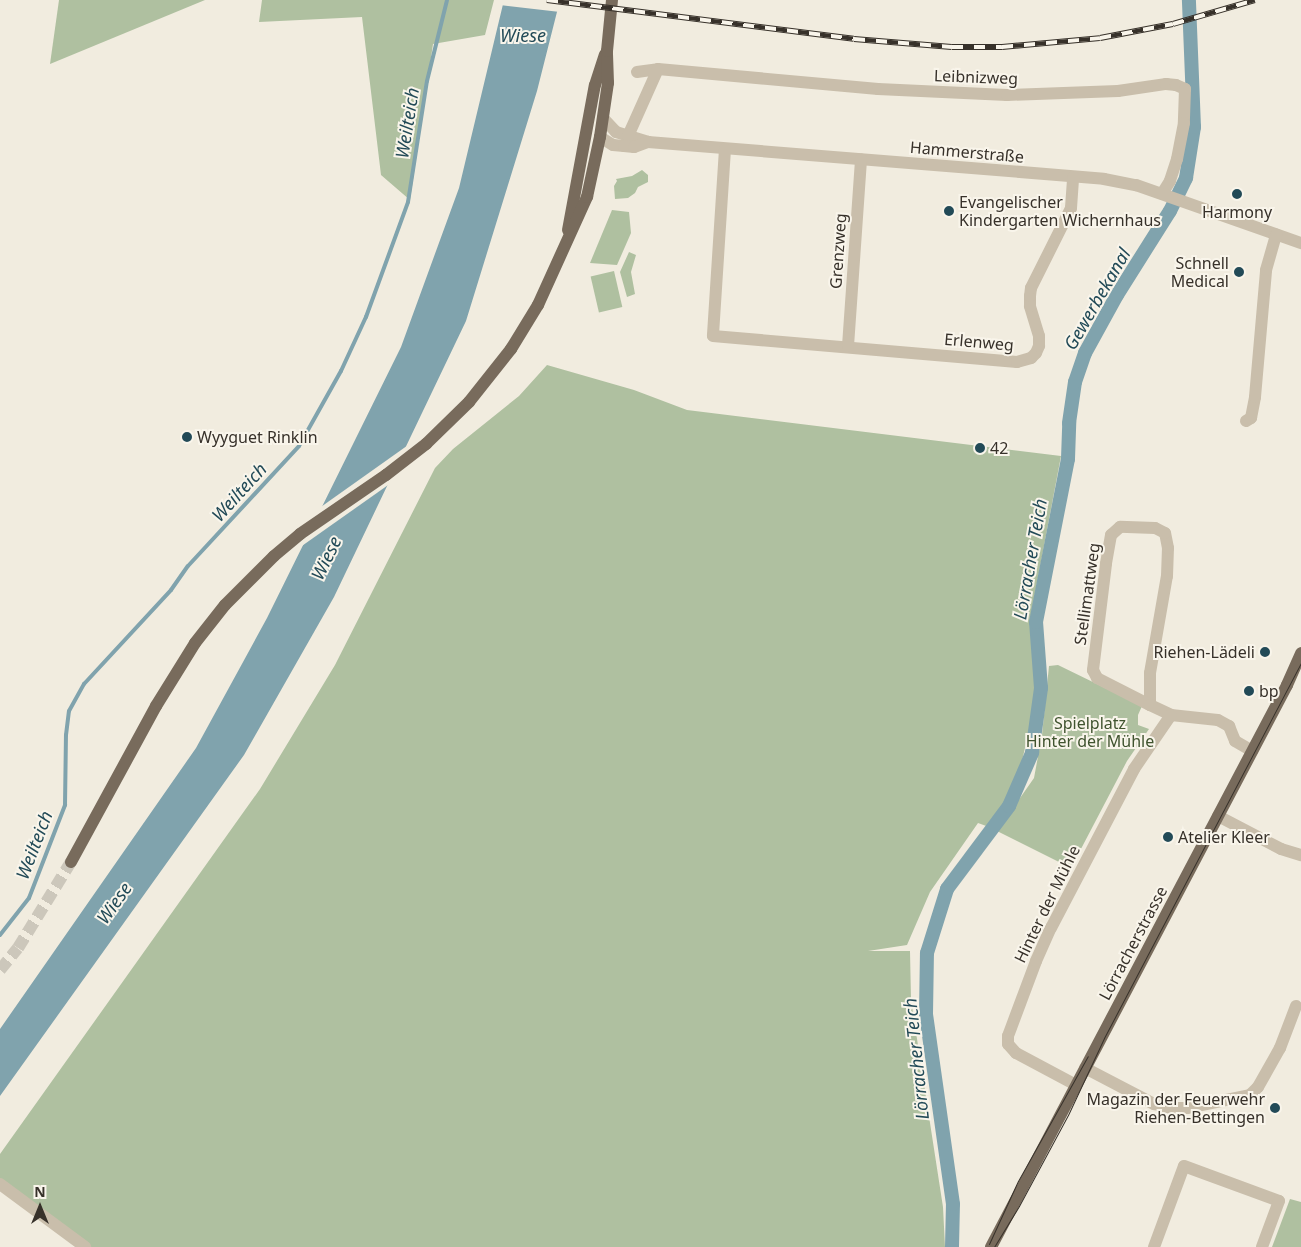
<!DOCTYPE html>
<html>
<head>
<meta charset="utf-8">
<style>
	body { margin:0 }
	#map { position:relative; width:1301px; height:1247px; overflow:hidden; background:#f1ecdf; font-family:"Noto Sans",sans-serif }
	div>[style] { position:absolute }
	.green>* { inset:0; background:#afc0a0; transform-origin:0 0 }
	.water>* { inset:0; background:#80a3ad }
	.pier>* { inset:0; background:#f1ecdf }
	.stream>* { height:4px; margin:-2px; padding:0 2px; transform-origin:2px; border-radius:2px; background:#80a3ad }
	.canal>* { height:14px; margin:-7px; padding:0 7px; transform-origin:7px; border-radius:7px; background:#80a3ad }
	.major-tunnel>* { height:12px; margin-top:-6px; transform-origin:0; background:repeating-linear-gradient(90deg,#ccc7bb 0 12px,transparent 0 18px) }
	.minor>* { height:12px; margin:-6px; padding:0 6px; transform-origin:6px; border-radius:6px; background:#c9beab }
	.major>* { height:12px; margin:-6px; padding:0 6px; transform-origin:6px; border-radius:6px; background:#786b5c }
	.tram>* { height:1px; margin:-0.5px; padding:0 0.5px; transform-origin:0.5px; border-radius:0.5px; background:#37312a }
	.rail>* { height:5.5px; margin-top:-2.75px; transform-origin:0; background:repeating-linear-gradient(90deg,#f9f5eb 0 11px,#37312a 0 22px); box-sizing:border-box; border-block:1px solid #37312a }
	.dots>* { width:14px; height:14px; translate:-50% -50%; box-sizing:border-box; border:2px solid #f9f5eb; border-radius:50% }
	span { translate:-50% -50%; white-space:nowrap; text-align:center; line-height:1.15; -webkit-text-stroke:4px #f9f5eb; paint-order:stroke }
	.street-label { font-size:16px; color:#37312a }
	.poi-label { font-size:16px; color:#37312a }
	.left { translate:0 -50%; text-align:left }
	.right { translate:-100% -50%; text-align:right }
	.park-label { font-size:16px; color:#40542f }
	.water-label { font-size:18px; color:#224a57; font-style:italic }
	.north { position:absolute; left:15px; top:1182px; width:50px; height:50px; -webkit-text-stroke:4px #f9f5eb; paint-order:stroke; rotate:0deg; font-size:14px; font-weight:700; line-height:20px; text-align:center; color:#37312a }
	.north::after { content:''; display:block; margin:auto; width:18px; height:22px; background:#37312a; clip-path:polygon(50% 0,100% 100%,50% 72%,0 100%) }
</style>
</head>
<body>
<div id="map">
	<div class="green">
		<i style="clip-path:polygon(59px 0,205px 0,50px 64px)"></i>
		<i style="clip-path:polygon(262px 0,494px 0,485px 35px,433px 44px,410px 200px,381px 175px,362px 17px,259px 22px)"></i>
		<i style="clip-path:polygon(642px 170px,648px 175px,648px 182px,638px 187px,635px 193px,628px 198px,615px 199px,614px 186px,617px 181px,616px 179px,632px 176px)"></i>
		<i style="clip-path:polygon(612px 210px,629px 212px,631px 233px,617px 265px,590px 263px)"></i>
		<i style="clip-path:polygon(629px 252px,636px 255px,631px 272px,635px 294px,627px 297px,620px 272px)"></i>
		<i style="left:614px;top:271px;width:37px;height:24px;rotate:77deg"></i>
		<i style="clip-path:polygon(547px 365px,634px 390px,687px 410px,1061px 456px,1030px 620px,1036px 699px,1018px 779px,989px 827px,978px 823px,930px 892px,907px 945px,868px 951px,910px 951px,911px 1000px,943px 1207px,945px 1247px,85px 1247px,0 1184px,0 1154px,260px 789px,335px 665px,435px 468px,453px 449px,519px 396px)"></i>
		<i style="clip-path:polygon(1058px 665px,1142px 706px,1138px 715px,1138px 725px,1149px 729px,1127px 761px,1071px 868px,997px 831px,1034px 778px,1042px 735px,1049px 666px)"></i>
		<i style="clip-path:polygon(1290px 1199px,1301px 1202px,1301px 1247px,1272px 1247px)"></i>
	</div>
	<div class="water">
		<i style="clip-path:polygon(504px 0,560px 0,537px 91px,466px 321px,334px 597px,244px 755px,0 1096px,0 1029px,196px 748px,267px 618px,401px 347px,459px 188px)"></i>
	</div>
	<div class="pier">
		<i style="clip-path:polygon(501px 0,562px 0,560px 12px,500px 5px)"></i>
		<i style="clip-path:polygon(411px 443px,391px 483px,299px 548px,318px 509px)"></i>
	</div>
	<div class="stream">
		<i style="left:0;top:935px;width:47px;rotate:-51.9deg"></i>
		<i style="left:29px;top:898px;width:100px;rotate:-68.8deg"></i>
		<i style="left:65px;top:805px;width:70px;rotate:-89.2deg"></i>
		<i style="left:66px;top:735px;width:24px;rotate:-83deg"></i>
		<i style="left:69px;top:711px;width:31px;rotate:-61deg"></i>
		<i style="left:84px;top:684px;width:128px;rotate:-47.2deg"></i>
		<i style="left:171px;top:590px;width:29px;rotate:-55deg"></i>
		<i style="left:188px;top:566px;width:163px;rotate:-47.2deg"></i>
		<i style="left:299px;top:446px;width:86px;rotate:-60.8deg"></i>
		<i style="left:341px;top:371px;width:60px;rotate:-65.2deg"></i>
		<i style="left:366px;top:317px;width:122px;rotate:-69.9deg"></i>
		<i style="left:408px;top:202px;width:122px;rotate:-81.1deg"></i>
		<i style="left:427px;top:81px;width:83px;rotate:-76.1deg"></i>
	</div>
	<div class="canal">
		<i style="left:952px;top:1247px;width:43px;rotate:-88.7deg"></i>
		<i style="left:953px;top:1204px;width:192px;rotate:-98.1deg"></i>
		<i style="left:926px;top:1014px;width:61px;rotate:-89.1deg"></i>
		<i style="left:927px;top:953px;width:67px;rotate:-72.6deg"></i>
		<i style="left:947px;top:889px;width:104px;rotate:-53.2deg"></i>
		<i style="left:1009px;top:806px;width:58px;rotate:-66.5deg"></i>
		<i style="left:1032px;top:753px;width:66px;rotate:-82.1deg"></i>
		<i style="left:1041px;top:688px;width:66px;rotate:-94.3deg"></i>
		<i style="left:1036px;top:622px;width:166px;rotate:-78.9deg"></i>
		<i style="left:1068px;top:459px;width:36px;rotate:-88deg"></i>
		<i style="left:1069px;top:423px;width:41px;rotate:-81.7deg"></i>
		<i style="left:1075px;top:382px;width:31px;rotate:-71deg"></i>
		<i style="left:1085px;top:353px;width:66px;rotate:-61.1deg"></i>
		<i style="left:1117px;top:295px;width:99px;rotate:-57.8deg"></i>
		<i style="left:1170px;top:211px;width:37px;rotate:-64deg"></i>
		<i style="left:1186px;top:178px;width:52px;rotate:-81.1deg"></i>
		<i style="left:1194px;top:127px;width:127px;rotate:-92.3deg"></i>
	</div>
	<div class="major-tunnel">
		<i style="left:0;top:970px;width:28px;rotate:-51deg"></i>
		<i style="left:18px;top:948px;width:101px;rotate:-58.4deg"></i>
	</div>
	<div class="minor">
		<i style="left:637px;top:72px;width:21px;rotate:-8deg"></i>
		<i style="left:658px;top:69px;width:221px;rotate:5.2deg"></i>
		<i style="left:878px;top:89px;width:129px;rotate:2.7deg"></i>
		<i style="left:1007px;top:95px;width:111px;rotate:-2.1deg"></i>
		<i style="left:1118px;top:91px;width:49px;rotate:-8.3deg"></i>
		<i style="left:1166px;top:84px;width:10px;rotate:6deg"></i>
		<i style="left:1176px;top:85px;width:10px;rotate:24deg"></i>
		<i style="left:1185px;top:89px;width:34px;rotate:92deg"></i>
		<i style="left:1184px;top:123px;width:37px;rotate:101deg"></i>
		<i style="left:1177px;top:159px;width:23px;rotate:108deg"></i>
		<i style="left:1170px;top:181px;width:15px;rotate:122deg"></i>
		<i style="left:603px;top:118px;width:19px;rotate:47deg"></i>
		<i style="left:616px;top:132px;width:34px;rotate:17deg"></i>
		<i style="left:648px;top:142px;width:457px;rotate:4.6deg"></i>
		<i style="left:1104px;top:179px;width:33px;rotate:11deg"></i>
		<i style="left:1136px;top:185px;width:175px;rotate:19.4deg"></i>
		<i style="left:628px;top:136px;width:73px;rotate:-65.9deg"></i>
		<i style="left:600px;top:137px;width:15px;rotate:32deg"></i>
		<i style="left:613px;top:145px;width:11px;rotate:5deg"></i>
		<i style="left:624px;top:146px;width:10px;rotate:6deg"></i>
		<i style="left:634px;top:147px;width:15px;rotate:-20deg"></i>
		<i style="left:725px;top:149px;width:187px;rotate:93.7deg"></i>
		<i style="left:713px;top:336px;width:305px;rotate:4.9deg"></i>
		<i style="left:1017px;top:362px;width:15px;rotate:-16deg"></i>
		<i style="left:1031px;top:358px;width:7px;rotate:-45deg"></i>
		<i style="left:1036px;top:353px;width:8px;rotate:-67deg"></i>
		<i style="left:1039px;top:346px;width:10px;rotate:-90deg"></i>
		<i style="left:1039px;top:336px;width:31px;rotate:-107deg"></i>
		<i style="left:1030px;top:306px;width:10px;rotate:-90deg"></i>
		<i style="left:1030px;top:296px;width:8px;rotate:-83deg"></i>
		<i style="left:1031px;top:288px;width:89px;rotate:-63.4deg"></i>
		<i style="left:1071px;top:208px;width:31px;rotate:-86deg"></i>
		<i style="left:848px;top:346px;width:187px;rotate:-86deg"></i>
		<i style="left:1246px;top:421px;width:6px;rotate:-31deg"></i>
		<i style="left:1251px;top:418px;width:21px;rotate:-79deg"></i>
		<i style="left:1255px;top:397px;width:127px;rotate:-85deg"></i>
		<i style="left:1266px;top:270px;width:37px;rotate:-74deg"></i>
		<i style="left:1150px;top:705px;width:32px;rotate:-90deg"></i>
		<i style="left:1150px;top:673px;width:98px;rotate:-80.1deg"></i>
		<i style="left:1167px;top:576px;width:28px;rotate:-88deg"></i>
		<i style="left:1168px;top:548px;width:15px;rotate:-101deg"></i>
		<i style="left:1165px;top:533px;width:11px;rotate:-153deg"></i>
		<i style="left:1155px;top:528px;width:35px;rotate:-178deg"></i>
		<i style="left:1120px;top:527px;width:12px;rotate:138deg"></i>
		<i style="left:1111px;top:535px;width:29px;rotate:100deg"></i>
		<i style="left:1106px;top:564px;width:107px;rotate:97deg"></i>
		<i style="left:1093px;top:670px;width:9px;rotate:63deg"></i>
		<i style="left:1097px;top:678px;width:59px;rotate:27deg"></i>
		<i style="left:1150px;top:705px;width:23px;rotate:25deg"></i>
		<i style="left:1171px;top:715px;width:47px;rotate:6.1deg"></i>
		<i style="left:1218px;top:720px;width:13px;rotate:29deg"></i>
		<i style="left:1229px;top:726px;width:16px;rotate:68deg"></i>
		<i style="left:1235px;top:741px;width:20px;rotate:30deg"></i>
		<i style="left:1218px;top:816px;width:71px;rotate:27.6deg"></i>
		<i style="left:1281px;top:849px;width:21px;rotate:17deg"></i>
		<i style="left:1085px;top:1068px;width:78px;rotate:27.6deg"></i>
		<i style="left:1154px;top:1104px;width:17px;rotate:13deg"></i>
		<i style="left:1171px;top:1108px;width:16px"></i>
		<i style="left:1187px;top:1108px;width:64px;rotate:-11.7deg"></i>
		<i style="left:1250px;top:1095px;width:11px;rotate:-45deg"></i>
		<i style="left:1258px;top:1087px;width:45px;rotate:-60.6deg"></i>
		<i style="left:1280px;top:1048px;width:45px;rotate:-69.1deg"></i>
		<i style="left:1076px;top:1085px;width:68px;rotate:-151.9deg"></i>
		<i style="left:1016px;top:1053px;width:12px;rotate:-132deg"></i>
		<i style="left:1008px;top:1044px;width:8px;rotate:-90deg"></i>
		<i style="left:1008px;top:1036px;width:80px;rotate:-69.5deg"></i>
		<i style="left:1036px;top:961px;width:36px;rotate:-66deg"></i>
		<i style="left:1051px;top:928px;width:179px;rotate:-62.4deg"></i>
		<i style="left:1134px;top:769px;width:65px;rotate:-55.6deg"></i>
		<i style="left:0;top:1184px;width:106px;rotate:36.5deg"></i>
		<i style="left:1154px;top:1247px;width:86px;rotate:-69.7deg"></i>
		<i style="left:1184px;top:1166px;width:101px;rotate:20.2deg"></i>
		<i style="left:1279px;top:1201px;width:49px;rotate:110.3deg"></i>
	</div>
	<div class="major">
		<i style="left:568px;top:230px;width:147px;rotate:-79.5deg"></i>
		<i style="left:595px;top:85px;width:32px;rotate:-72deg"></i>
		<i style="left:71px;top:862px;width:178px;rotate:-61.4deg"></i>
		<i style="left:156px;top:706px;width:74px;rotate:-58.2deg"></i>
		<i style="left:195px;top:643px;width:48px;rotate:-51.7deg"></i>
		<i style="left:225px;top:605px;width:69px;rotate:-45deg"></i>
		<i style="left:274px;top:556px;width:34px;rotate:-40deg"></i>
		<i style="left:300px;top:534px;width:104px;rotate:-34.5deg"></i>
		<i style="left:386px;top:475px;width:51px;rotate:-37.8deg"></i>
		<i style="left:426px;top:444px;width:60px;rotate:-44.3deg"></i>
		<i style="left:469px;top:402px;width:68px;rotate:-51.6deg"></i>
		<i style="left:511px;top:349px;width:52px;rotate:-58.5deg"></i>
		<i style="left:538px;top:305px;width:119px;rotate:-65.6deg"></i>
		<i style="left:587px;top:197px;width:61px;rotate:-77.8deg"></i>
		<i style="left:600px;top:137px;width:55px;rotate:-81.6deg"></i>
		<i style="left:608px;top:83px;width:32px;rotate:-92deg"></i>
		<i style="left:607px;top:51px;width:51px;rotate:-84.4deg"></i>
		<i style="left:991px;top:1247px;width:635px;rotate:-62.22deg"></i>
		<i style="left:1287px;top:685px;width:35px;rotate:-66deg"></i>
	</div>
	<div class="tram">
		<i style="left:989px;top:1244px;width:69px;rotate:-65.3deg"></i>
		<i style="left:1018px;top:1181px;width:143px;rotate:-60.8deg"></i>
		<i style="left:994px;top:1247px;width:48px;rotate:-58.6deg"></i>
		<i style="left:1019px;top:1206px;width:103px;rotate:-61.7deg"></i>
		<i style="left:1068px;top:1115px;width:85px;rotate:-64.9deg"></i>
		<i style="left:1104px;top:1038px;width:424px;rotate:-62.3deg"></i>
	</div>
	<div class="rail">
		<i style="left:547px;top:0;width:309px;rotate:7.2deg"></i>
		<i style="left:854px;top:39px;width:98px;rotate:4.7deg"></i>
		<i style="left:952px;top:47px;width:50px"></i>
		<i style="left:1002px;top:47px;width:98px;rotate:-5.2deg"></i>
		<i style="left:1100px;top:38px;width:74px;rotate:-10.9deg"></i>
		<i style="left:1173px;top:24px;width:85px;rotate:-16.3deg"></i>
	</div>
	<div class="dots">
		<i style="left:1237px;top:194px;background:#224a57"></i>
		<i style="left:949px;top:211px;background:#224a57"></i>
		<i style="left:1239px;top:272px;background:#224a57"></i>
		<i style="left:187px;top:437px;background:#224a57"></i>
		<i style="left:980px;top:448px;background:#224a57"></i>
		<i style="left:1265px;top:652px;background:#224a57"></i>
		<i style="left:1249px;top:691px;background:#224a57"></i>
		<i style="left:1168px;top:837px;background:#224a57"></i>
		<i style="left:1275px;top:1108px;background:#224a57"></i>
	</div>
	<div class="street-label">
		<span style="left:976px;top:77px;rotate:2deg">Leibnizweg</span>
		<span style="left:967px;top:152px;rotate:5deg">Hammerstraße</span>
		<span style="left:838px;top:251px;rotate:-86deg">Grenzweg</span>
		<span style="left:979px;top:342px;rotate:5deg">Erlenweg</span>
		<span style="left:1087px;top:594px;rotate:-82deg">Stellimattweg</span>
		<span style="left:1047px;top:904px;rotate:-64deg">Hinter der Mühle</span>
		<span style="left:1133px;top:943px;rotate:-62deg">Lörracherstrasse</span>
	</div>
	<div class="poi-label">
		<span class="left" style="left:959px;top:211px">Evangelischer<br>Kindergarten Wichernhaus</span>
		<span style="left:1237px;top:212px">Harmony</span>
		<span class="right" style="left:1229px;top:272px">Schnell<br>Medical</span>
		<span class="left" style="left:197px;top:437px">Wyyguet Rinklin</span>
		<span class="left" style="left:990px;top:448px">42</span>
		<span class="right" style="left:1255px;top:652px">Riehen-Lädeli</span>
		<span class="left" style="left:1259px;top:691px">bp</span>
		<span class="left" style="left:1178px;top:837px">Atelier Kleer</span>
		<span class="right" style="left:1265px;top:1108px">Magazin der Feuerwehr<br>Riehen-Bettingen</span>
	</div>
	<div class="park-label">
		<span style="left:1090px;top:732px">Spielplatz<br>Hinter der Mühle</span>
	</div>
	<div class="water-label">
		<span style="left:523px;top:35px">Wiese</span>
		<span style="left:407px;top:123px;rotate:-81deg">Weilteich</span>
		<span style="left:1097px;top:299px;rotate:-60deg">Gewerbekanal</span>
		<span style="left:239px;top:492px;rotate:-48deg">Weilteich</span>
		<span style="left:326px;top:558px;rotate:-64deg">Wiese</span>
		<span style="left:1030px;top:559px;rotate:-80deg">Lörracher Teich</span>
		<span style="left:34px;top:845px;rotate:-69deg">Weilteich</span>
		<span style="left:114px;top:903px;rotate:-55deg">Wiese</span>
		<span style="left:916px;top:1059px;rotate:-96deg">Lörracher Teich</span>
	</div>
	<div class="north">N</div>
</div>
</body>
</html>
